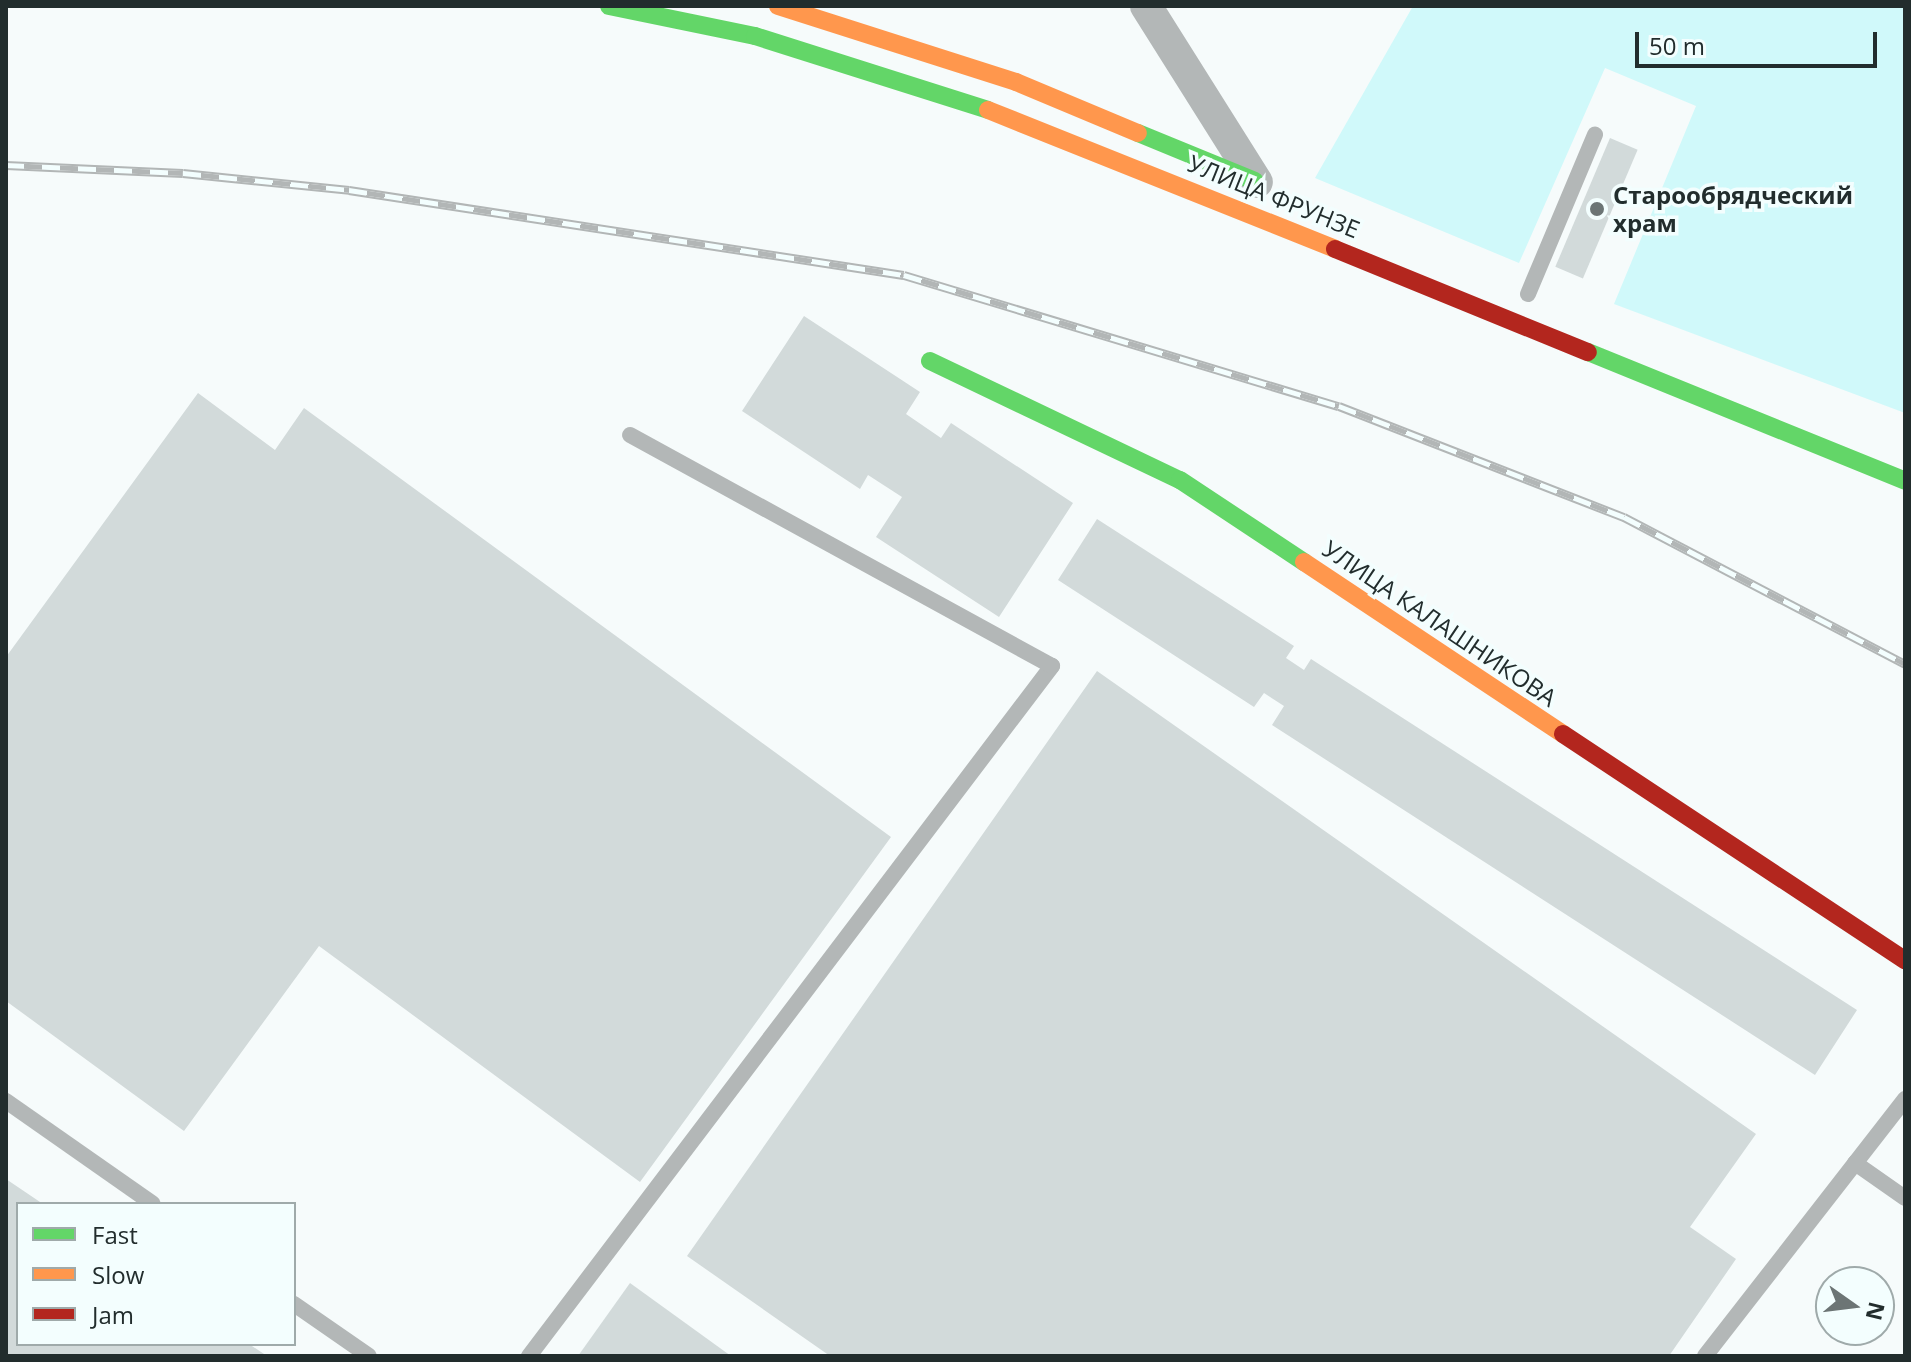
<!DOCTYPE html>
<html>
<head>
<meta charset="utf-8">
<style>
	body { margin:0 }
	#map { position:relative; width:1911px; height:1362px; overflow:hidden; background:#f6fbfb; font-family:"Open Sans",sans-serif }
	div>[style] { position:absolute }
	.green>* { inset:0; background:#d0f9fa }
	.building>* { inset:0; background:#d2dada; transform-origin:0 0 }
	.lane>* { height:16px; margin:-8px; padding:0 8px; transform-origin:8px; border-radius:8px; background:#b3b7b7 }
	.street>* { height:32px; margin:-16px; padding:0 16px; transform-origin:16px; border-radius:16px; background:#b3b7b7 }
	.fast>* { height:18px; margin:-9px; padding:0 9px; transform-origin:9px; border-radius:9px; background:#63d668 }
	.slow>* { height:18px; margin:-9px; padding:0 9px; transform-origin:9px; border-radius:9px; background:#ff974d }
	.jam>* { height:18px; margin:-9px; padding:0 9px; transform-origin:9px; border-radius:9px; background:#b3261e }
	.rail>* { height:9px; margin-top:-4.5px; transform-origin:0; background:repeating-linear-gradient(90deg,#f3fefe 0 18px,#b2b6b6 0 36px); box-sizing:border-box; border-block:2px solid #b2b6b6 }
	.dots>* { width:22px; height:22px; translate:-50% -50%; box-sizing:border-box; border:4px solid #f3fefe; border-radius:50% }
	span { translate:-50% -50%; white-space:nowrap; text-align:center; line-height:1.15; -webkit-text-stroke:7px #f3fefe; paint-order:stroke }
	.poi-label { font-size:24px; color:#222d2d; font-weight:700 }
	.left { translate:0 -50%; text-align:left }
	.street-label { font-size:24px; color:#222d2d }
	.frame { position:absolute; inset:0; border:8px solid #222d2d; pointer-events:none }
	.legend { position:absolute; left:16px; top:1202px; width:280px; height:144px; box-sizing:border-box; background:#f3fefe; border:2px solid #9faaaa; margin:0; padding:10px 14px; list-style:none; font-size:24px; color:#222d2d }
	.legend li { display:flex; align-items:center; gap:16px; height:40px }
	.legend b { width:40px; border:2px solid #9faaaa }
	.north { position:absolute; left:1815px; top:1266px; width:80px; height:80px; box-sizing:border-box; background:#f3fefe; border:2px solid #9faaaa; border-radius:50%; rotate:104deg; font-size:22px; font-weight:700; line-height:32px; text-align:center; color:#222d2d }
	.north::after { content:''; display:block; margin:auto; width:28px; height:36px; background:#6c7575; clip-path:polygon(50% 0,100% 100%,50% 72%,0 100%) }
	.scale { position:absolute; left:1635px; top:32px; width:242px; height:36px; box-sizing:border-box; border:4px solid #222d2d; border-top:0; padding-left:10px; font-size:24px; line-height:28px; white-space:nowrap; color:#222d2d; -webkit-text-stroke:6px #f3fefe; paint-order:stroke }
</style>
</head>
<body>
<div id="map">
	<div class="green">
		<i style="clip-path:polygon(1413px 6px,1905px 6px,1905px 413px,1614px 304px,1696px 106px,1605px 68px,1519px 263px,1315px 178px)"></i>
	</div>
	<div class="building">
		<i style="left:1610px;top:138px;width:30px;height:140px;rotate:23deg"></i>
		<i style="clip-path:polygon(804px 316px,920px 392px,906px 414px,941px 438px,951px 423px,1073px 503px,999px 617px,876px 537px,902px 497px,868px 475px,860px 489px,742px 411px)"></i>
		<i style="clip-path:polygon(198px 393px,275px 450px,304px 408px,891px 837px,640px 1182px,319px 946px,184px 1131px,6px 1001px,6px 657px)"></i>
		<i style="clip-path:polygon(1097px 519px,1294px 646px,1286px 658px,1304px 670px,1311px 659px,1857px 1010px,1815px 1075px,1272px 725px,1284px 706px,1264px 693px,1254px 707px,1058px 580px)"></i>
		<i style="clip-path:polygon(1097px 671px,1756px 1134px,1690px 1227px,1736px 1259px,1669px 1356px,830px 1356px,687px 1256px)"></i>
		<i style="clip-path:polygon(6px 1179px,43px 1204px,18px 1204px,18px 1344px,249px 1344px,267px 1356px,6px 1356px)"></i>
		<i style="clip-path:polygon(630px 1283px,731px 1356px,578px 1356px)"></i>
	</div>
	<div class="lane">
		<i style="left:1528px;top:294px;width:173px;rotate:-67.2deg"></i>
		<i style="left:6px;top:1101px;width:179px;rotate:35deg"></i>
		<i style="left:1855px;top:1163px;width:61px;rotate:35deg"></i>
		<i style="left:294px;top:1304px;width:91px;rotate:34.7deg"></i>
		<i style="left:529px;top:1356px;width:866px;rotate:-52.84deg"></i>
		<i style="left:1052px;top:666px;width:481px;rotate:-151.3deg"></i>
		<i style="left:1705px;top:1356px;width:326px;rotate:-52.1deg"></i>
	</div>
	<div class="street">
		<i style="left:1146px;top:6px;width:208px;rotate:57.8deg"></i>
	</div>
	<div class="fast">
		<i style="left:609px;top:6px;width:149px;rotate:11.6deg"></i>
		<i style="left:755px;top:36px;width:244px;rotate:17.6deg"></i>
		<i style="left:1138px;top:133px;width:126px;rotate:22.3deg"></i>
		<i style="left:1588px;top:352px;width:342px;rotate:22.1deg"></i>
		<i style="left:930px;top:361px;width:277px;rotate:25.5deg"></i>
		<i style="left:1180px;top:480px;width:149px;rotate:33.5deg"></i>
	</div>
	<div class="slow">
		<i style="left:778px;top:6px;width:250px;rotate:17.7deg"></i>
		<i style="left:1016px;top:82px;width:132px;rotate:22.7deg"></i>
		<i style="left:988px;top:110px;width:374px;rotate:21.8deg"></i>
		<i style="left:1304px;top:562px;width:311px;rotate:33.6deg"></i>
	</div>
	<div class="jam">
		<i style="left:1335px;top:249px;width:273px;rotate:22.2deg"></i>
		<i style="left:1563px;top:734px;width:410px;rotate:33.5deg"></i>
	</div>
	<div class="rail">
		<i style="left:6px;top:165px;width:177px;rotate:2.6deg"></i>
		<i style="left:183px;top:173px;width:167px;rotate:5.8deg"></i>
		<i style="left:349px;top:190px;width:561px;rotate:8.71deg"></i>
		<i style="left:904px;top:275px;width:454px;rotate:16.8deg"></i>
		<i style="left:1339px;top:406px;width:306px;rotate:21.3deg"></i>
		<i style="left:1624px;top:517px;width:317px;rotate:27.6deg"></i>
	</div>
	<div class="dots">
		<i style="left:1597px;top:209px;background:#6c7575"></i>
	</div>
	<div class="poi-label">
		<span class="left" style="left:1613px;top:209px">Старообрядческий<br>храм</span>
	</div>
	<div class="street-label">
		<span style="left:1274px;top:196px;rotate:22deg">УЛИЦА ФРУНЗЕ</span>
		<span style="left:1440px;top:623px;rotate:34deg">УЛИЦА КАЛАШНИКОВА</span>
	</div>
	<div class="frame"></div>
	<ul class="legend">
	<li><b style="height:10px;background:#63d668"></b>Fast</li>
	<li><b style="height:10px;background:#ff974d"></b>Slow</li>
	<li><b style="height:10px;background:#b3261e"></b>Jam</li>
	</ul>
	<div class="north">N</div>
	<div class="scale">50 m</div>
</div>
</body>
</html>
